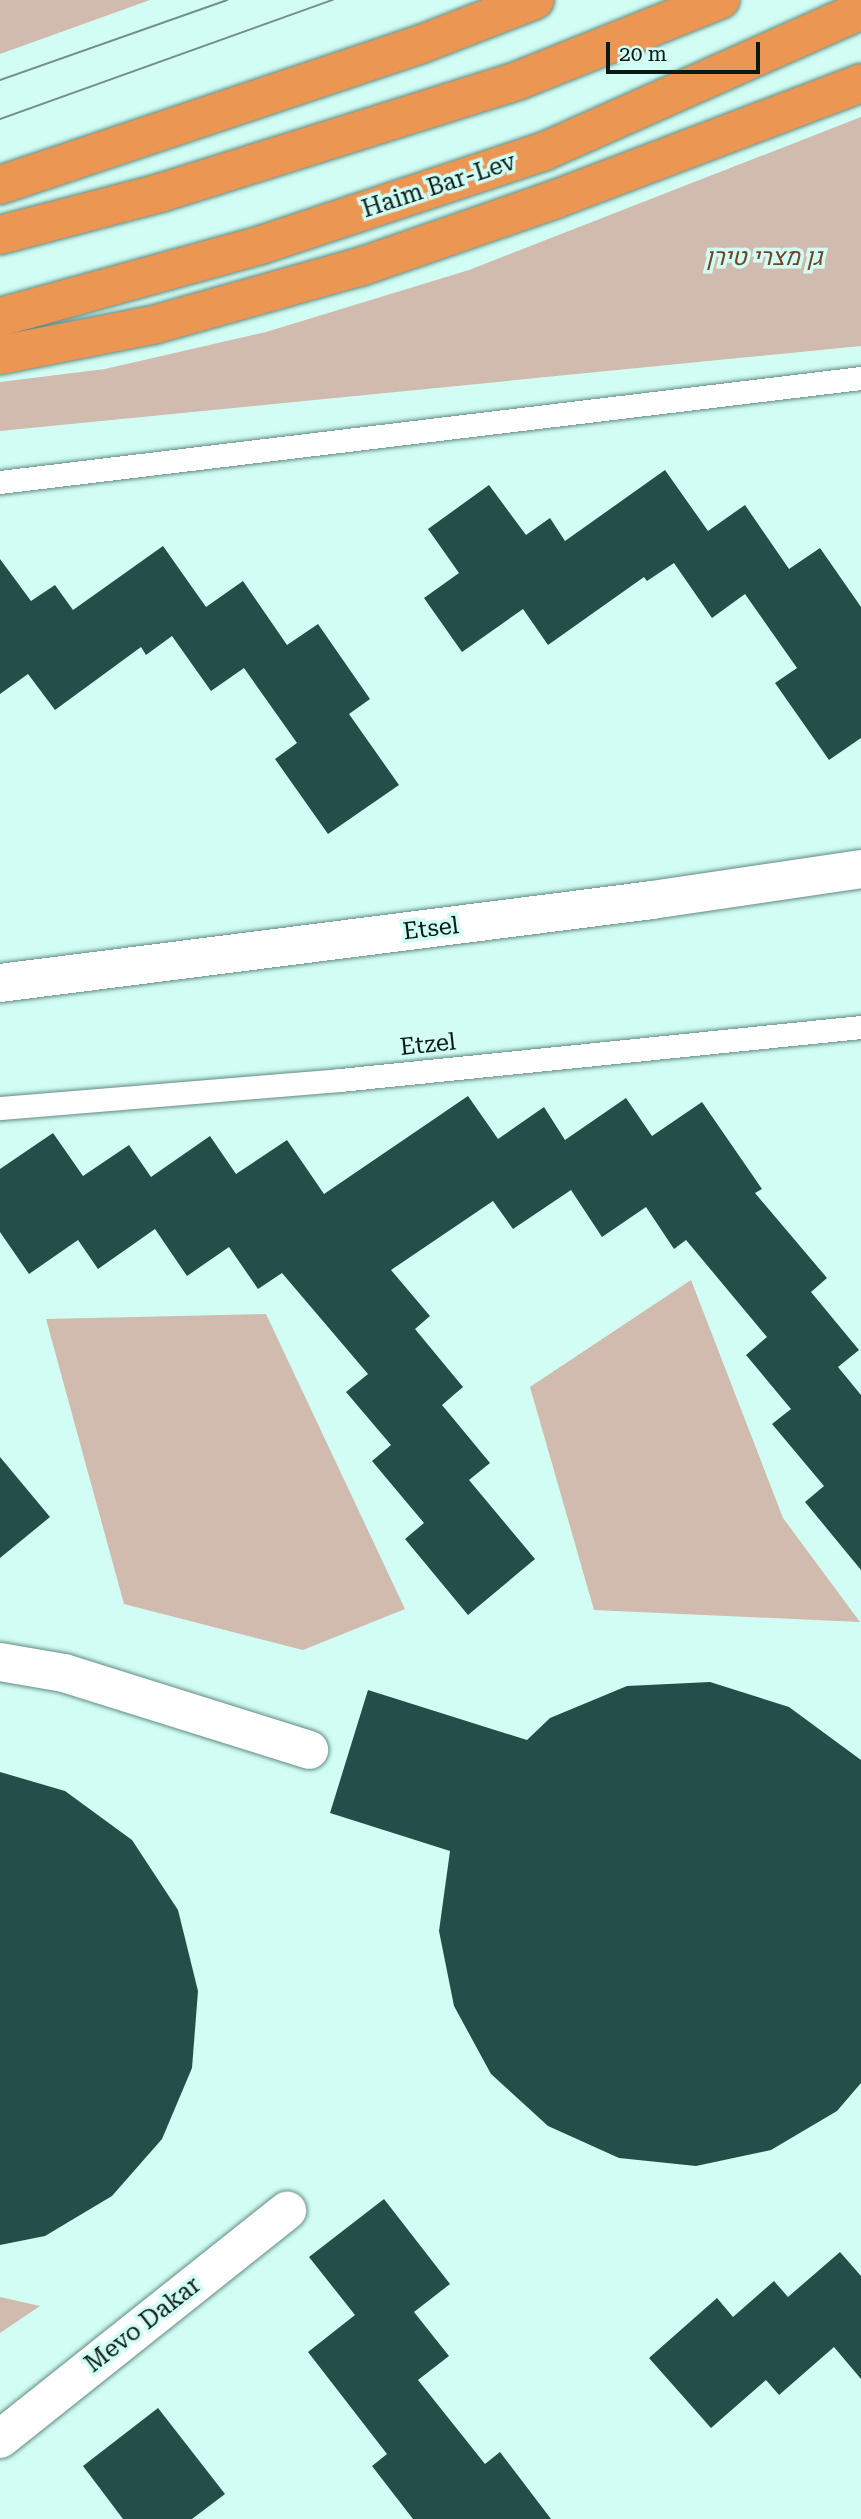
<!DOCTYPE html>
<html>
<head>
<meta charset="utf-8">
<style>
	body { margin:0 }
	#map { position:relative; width:861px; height:2519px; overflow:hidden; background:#d1fdf4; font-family:"Roboto Serif",Heebo,serif }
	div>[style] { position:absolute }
	.green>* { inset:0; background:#d0bbae }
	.building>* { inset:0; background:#244f48 }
	.roads { filter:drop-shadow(0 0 2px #628a82) drop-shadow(0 0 2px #628a82) }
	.service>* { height:23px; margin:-11.5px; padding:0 11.5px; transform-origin:11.5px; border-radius:11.5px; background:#fff }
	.minor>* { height:38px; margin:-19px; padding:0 19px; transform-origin:19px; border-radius:19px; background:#fff }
	.trunk>* { height:38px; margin:-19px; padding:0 19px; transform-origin:19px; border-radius:19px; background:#ec9654 }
	.tram>* { height:2px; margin:-1px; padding:0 1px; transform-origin:1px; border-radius:1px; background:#73918b }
	span { translate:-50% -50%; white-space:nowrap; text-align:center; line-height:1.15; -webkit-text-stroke:7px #d1fdf4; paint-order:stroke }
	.street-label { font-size:24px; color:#091916 }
	.park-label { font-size:24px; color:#734424; font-style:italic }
	.scale { position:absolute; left:606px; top:42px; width:154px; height:32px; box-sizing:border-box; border:4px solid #091916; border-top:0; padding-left:9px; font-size:21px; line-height:24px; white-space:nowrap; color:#091916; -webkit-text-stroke:5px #d1fdf4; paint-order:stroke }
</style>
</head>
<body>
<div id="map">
	<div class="green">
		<i style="clip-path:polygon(0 0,150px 0,0 54px)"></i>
		<i style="clip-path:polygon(861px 117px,861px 346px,0 431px,0 382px,105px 369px,266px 332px,469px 270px)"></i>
		<i style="clip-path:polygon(691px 1280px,783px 1518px,860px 1622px,594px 1610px,530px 1387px)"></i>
		<i style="clip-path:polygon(266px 1314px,405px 1609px,303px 1650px,124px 1604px,46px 1319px)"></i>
		<i style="clip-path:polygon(0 2297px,40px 2306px,0 2333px)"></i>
	</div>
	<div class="building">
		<i style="clip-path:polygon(665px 470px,708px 531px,745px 505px,789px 569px,820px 548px,861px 607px,861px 738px,829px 760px,775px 683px,797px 668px,745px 594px,712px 618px,674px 563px,647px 581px,644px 577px,548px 645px,523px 609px,462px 652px,424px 598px,459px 573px,428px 529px,489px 485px,526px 535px,550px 518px,565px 541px)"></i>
		<i style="clip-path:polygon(163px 546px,206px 607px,243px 581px,287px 645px,318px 624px,370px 699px,349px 714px,399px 785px,328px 834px,275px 759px,297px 743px,244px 668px,211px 691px,172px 636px,146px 655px,141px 647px,55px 710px,28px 674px,0 694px,0 559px,31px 601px,55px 585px,73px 610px)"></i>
		<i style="clip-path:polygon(468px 1096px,498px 1139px,544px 1107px,565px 1140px,626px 1098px,652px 1136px,702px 1102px,762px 1189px,755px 1193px,827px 1278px,811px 1292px,859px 1350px,838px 1367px,861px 1395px,861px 1570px,805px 1502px,824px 1486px,772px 1424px,791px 1409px,746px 1355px,767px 1337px,686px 1240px,674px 1249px,646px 1207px,602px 1237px,571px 1190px,513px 1229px,493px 1201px,391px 1270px,430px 1316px,415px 1329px,463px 1387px,442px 1405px,490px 1463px,469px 1480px,535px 1559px,468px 1615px,405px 1539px,424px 1523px,372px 1461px,391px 1445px,346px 1392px,368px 1374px,282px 1273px,258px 1289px,229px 1247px,187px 1276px,155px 1229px,98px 1269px,78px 1240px,29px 1274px,0 1232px,0 1169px,53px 1133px,83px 1176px,129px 1145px,151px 1177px,210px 1136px,236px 1174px,287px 1140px,324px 1194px)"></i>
		<i style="clip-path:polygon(0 1457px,50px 1517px,0 1558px)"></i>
		<i style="clip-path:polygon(710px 1682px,789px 1707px,861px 1760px,861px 2083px,837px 2111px,771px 2150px,696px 2166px,619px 2158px,548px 2126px,491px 2074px,454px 2006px,439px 1931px,450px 1851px,330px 1813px,368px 1690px,527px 1740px,550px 1718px,627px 1686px)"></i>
		<i style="clip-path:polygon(0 1772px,65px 1791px,132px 1840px,178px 1910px,198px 1991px,192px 2068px,162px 2139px,112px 2196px,45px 2236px,0 2245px)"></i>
		<i style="clip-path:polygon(384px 2199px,450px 2284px,414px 2312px,449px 2356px,418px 2380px,485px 2464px,500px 2452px,551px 2519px,413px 2519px,372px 2466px,387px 2454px,308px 2352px,355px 2315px,309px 2257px)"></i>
		<i style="clip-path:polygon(840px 2252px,861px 2276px,861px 2379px,834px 2347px,779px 2395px,766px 2380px,711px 2428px,649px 2358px,717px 2298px,733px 2317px,774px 2281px,788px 2297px)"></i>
		<i style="clip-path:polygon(158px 2408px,225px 2494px,192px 2519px,123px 2519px,83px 2466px)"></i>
	</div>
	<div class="roads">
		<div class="service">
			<i style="left:0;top:482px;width:867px;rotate:-6.89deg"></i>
			<i style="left:0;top:1108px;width:341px;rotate:-4.7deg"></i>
			<i style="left:340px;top:1080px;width:524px;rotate:-5.81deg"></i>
		</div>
		<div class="minor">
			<i style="left:0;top:983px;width:657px;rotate:-7.25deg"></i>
			<i style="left:652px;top:900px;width:211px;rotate:-8.4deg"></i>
			<i style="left:0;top:1662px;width:65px;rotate:9.8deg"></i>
			<i style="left:64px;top:1673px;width:257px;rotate:17.4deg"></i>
			<i style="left:0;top:2439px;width:367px;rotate:-38.5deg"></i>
		</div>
		<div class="trunk">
			<i style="left:0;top:185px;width:442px;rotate:-18.5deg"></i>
			<i style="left:419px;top:45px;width:124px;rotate:-21.2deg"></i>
			<i style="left:0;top:235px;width:165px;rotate:-14.7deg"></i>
			<i style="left:160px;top:193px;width:374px;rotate:-17.4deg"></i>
			<i style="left:517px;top:81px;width:219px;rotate:-21.8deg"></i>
			<i style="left:0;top:317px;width:271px;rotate:-15.4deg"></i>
			<i style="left:261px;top:245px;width:299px;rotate:-18.3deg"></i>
			<i style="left:545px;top:151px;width:346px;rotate:-24deg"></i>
			<i style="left:0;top:355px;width:156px;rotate:-11.1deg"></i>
			<i style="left:153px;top:325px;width:215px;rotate:-15.7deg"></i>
			<i style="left:360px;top:267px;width:207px;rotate:-19.1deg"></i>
			<i style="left:556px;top:199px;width:326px;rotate:-20.8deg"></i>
		</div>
	</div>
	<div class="tram">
		<i style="left:0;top:80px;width:241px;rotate:-19.4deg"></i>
		<i style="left:0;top:119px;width:354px;rotate:-19.7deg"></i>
	</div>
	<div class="street-label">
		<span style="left:439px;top:186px;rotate:-18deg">Haim Bar-Lev</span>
		<span style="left:431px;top:929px;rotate:-7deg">Etsel</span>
		<span style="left:428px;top:1045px;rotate:-6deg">Etzel</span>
		<span style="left:143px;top:2325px;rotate:-38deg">Mevo Dakar</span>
	</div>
	<div class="park-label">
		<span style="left:764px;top:258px">גן מצרי טירן</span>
	</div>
	<div class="scale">20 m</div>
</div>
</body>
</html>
